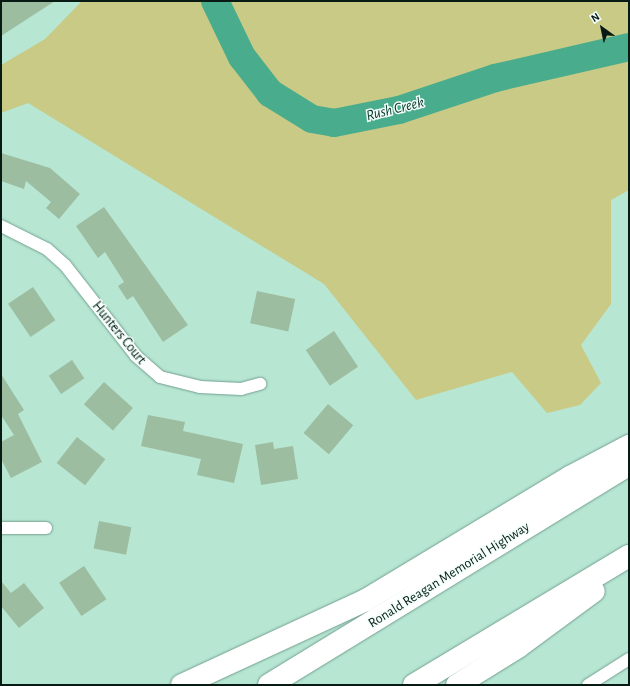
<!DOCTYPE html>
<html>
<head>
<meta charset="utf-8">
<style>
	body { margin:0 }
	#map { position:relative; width:630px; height:686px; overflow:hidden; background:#b7e6d3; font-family:"Alegreya Sans",sans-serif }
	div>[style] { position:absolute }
	.green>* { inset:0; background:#c9ca86 }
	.river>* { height:28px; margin:-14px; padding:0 14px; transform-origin:14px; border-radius:14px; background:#49ac8c }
	.building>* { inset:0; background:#9cbda0; transform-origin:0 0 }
	.roads { filter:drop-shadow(0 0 1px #74a08f) drop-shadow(0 0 1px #74a08f) }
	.street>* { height:12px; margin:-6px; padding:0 6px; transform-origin:6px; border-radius:6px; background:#fff }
	.highway>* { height:22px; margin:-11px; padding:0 11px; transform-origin:11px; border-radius:11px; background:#fff }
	span { translate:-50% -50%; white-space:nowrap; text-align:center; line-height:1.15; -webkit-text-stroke:3px #f1fef9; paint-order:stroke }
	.street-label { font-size:14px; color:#081a14 }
	.water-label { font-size:15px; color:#083629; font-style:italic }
	.frame { position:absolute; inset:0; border:2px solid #081a14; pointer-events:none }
	.north { position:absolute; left:582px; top:8px; width:40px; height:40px; -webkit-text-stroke:3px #f1fef9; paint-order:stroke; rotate:327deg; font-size:11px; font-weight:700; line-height:16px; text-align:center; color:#081a14 }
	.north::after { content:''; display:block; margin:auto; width:14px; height:18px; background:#081a14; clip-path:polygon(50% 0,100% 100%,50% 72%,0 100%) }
</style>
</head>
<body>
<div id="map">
	<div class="green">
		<i style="clip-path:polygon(82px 1px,629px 1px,629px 190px,611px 200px,611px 304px,581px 345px,601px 383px,580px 405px,547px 413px,512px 372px,416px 400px,324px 284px,28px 103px,1px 113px,1px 65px,45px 39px)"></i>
	</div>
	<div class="river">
		<i style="left:215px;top:1px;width:62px;rotate:64.3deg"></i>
		<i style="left:242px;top:57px;width:46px;rotate:52.1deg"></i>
		<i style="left:270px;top:93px;width:49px;rotate:31.8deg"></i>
		<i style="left:312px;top:119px;width:22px;rotate:10deg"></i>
		<i style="left:334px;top:123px;width:66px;rotate:-11.3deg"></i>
		<i style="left:399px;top:110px;width:101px;rotate:-18.4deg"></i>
		<i style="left:495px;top:78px;width:138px;rotate:-13deg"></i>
	</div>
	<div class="building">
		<i style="clip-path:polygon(1px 1px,55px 1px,1px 36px)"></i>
		<i style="clip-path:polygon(1px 153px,50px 168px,80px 194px,59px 219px,46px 208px,51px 202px,26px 181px,24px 189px,1px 181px)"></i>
		<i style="clip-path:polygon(104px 207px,188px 325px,163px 342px,133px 296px,127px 300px,118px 286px,124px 282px,105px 252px,98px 258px,76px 226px)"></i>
		<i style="left:33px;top:287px;width:40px;height:30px;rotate:56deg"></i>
		<i style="left:257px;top:291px;width:39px;height:33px;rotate:12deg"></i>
		<i style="left:334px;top:331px;width:43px;height:34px;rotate:56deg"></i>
		<i style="left:72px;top:360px;width:22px;height:28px;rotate:56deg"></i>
		<i style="clip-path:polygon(1px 374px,24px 410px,18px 414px,42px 462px,11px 478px,1px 459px,1px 442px,14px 435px,1px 415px)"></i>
		<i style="left:104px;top:382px;width:39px;height:30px;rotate:42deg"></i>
		<i style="left:328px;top:404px;width:33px;height:38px;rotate:40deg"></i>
		<i style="clip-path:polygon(148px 415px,185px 422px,183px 431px,243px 444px,234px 483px,197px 475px,201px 459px,141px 446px)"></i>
		<i style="left:77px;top:437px;width:36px;height:33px;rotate:38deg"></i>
		<i style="clip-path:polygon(273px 442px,274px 449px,293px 446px,298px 479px,261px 485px,255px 445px)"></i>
		<i style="left:99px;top:521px;width:33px;height:28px;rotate:11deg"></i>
		<i style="left:84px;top:566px;width:40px;height:30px;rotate:56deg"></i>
		<i style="clip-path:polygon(1px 581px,11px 593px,24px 583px,44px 608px,19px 628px,1px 606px)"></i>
	</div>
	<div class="roads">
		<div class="street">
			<i style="left:1px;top:226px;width:51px;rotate:26.6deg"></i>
			<i style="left:47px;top:249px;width:24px;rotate:42deg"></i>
			<i style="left:65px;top:265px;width:115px;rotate:52deg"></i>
			<i style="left:136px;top:356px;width:32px;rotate:41deg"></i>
			<i style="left:160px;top:377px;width:41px;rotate:14deg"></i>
			<i style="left:200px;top:387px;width:41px;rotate:2.8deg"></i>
			<i style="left:241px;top:389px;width:20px;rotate:-15deg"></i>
			<i style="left:1px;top:528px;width:45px"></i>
			<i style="left:588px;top:685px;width:49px;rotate:-32.4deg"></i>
		</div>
		<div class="highway">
			<i style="left:182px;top:685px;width:203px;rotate:-24.8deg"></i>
			<i style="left:366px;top:600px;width:238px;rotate:-31.1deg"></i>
			<i style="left:570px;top:477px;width:67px;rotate:-27.7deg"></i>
			<i style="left:269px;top:685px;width:422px;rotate:-31.5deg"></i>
			<i style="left:414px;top:685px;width:251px;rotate:-31deg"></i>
			<i style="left:457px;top:685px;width:72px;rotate:-31.9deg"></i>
			<i style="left:518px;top:647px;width:94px;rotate:-36.4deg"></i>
		</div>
	</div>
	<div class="street-label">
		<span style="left:119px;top:333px;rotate:51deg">Hunters Court</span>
		<span style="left:449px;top:575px;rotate:-32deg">Ronald Reagan Memorial Highway</span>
	</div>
	<div class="water-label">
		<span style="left:395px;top:109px;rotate:-14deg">Rush Creek</span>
	</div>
	<div class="frame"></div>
	<div class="north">N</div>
</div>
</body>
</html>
